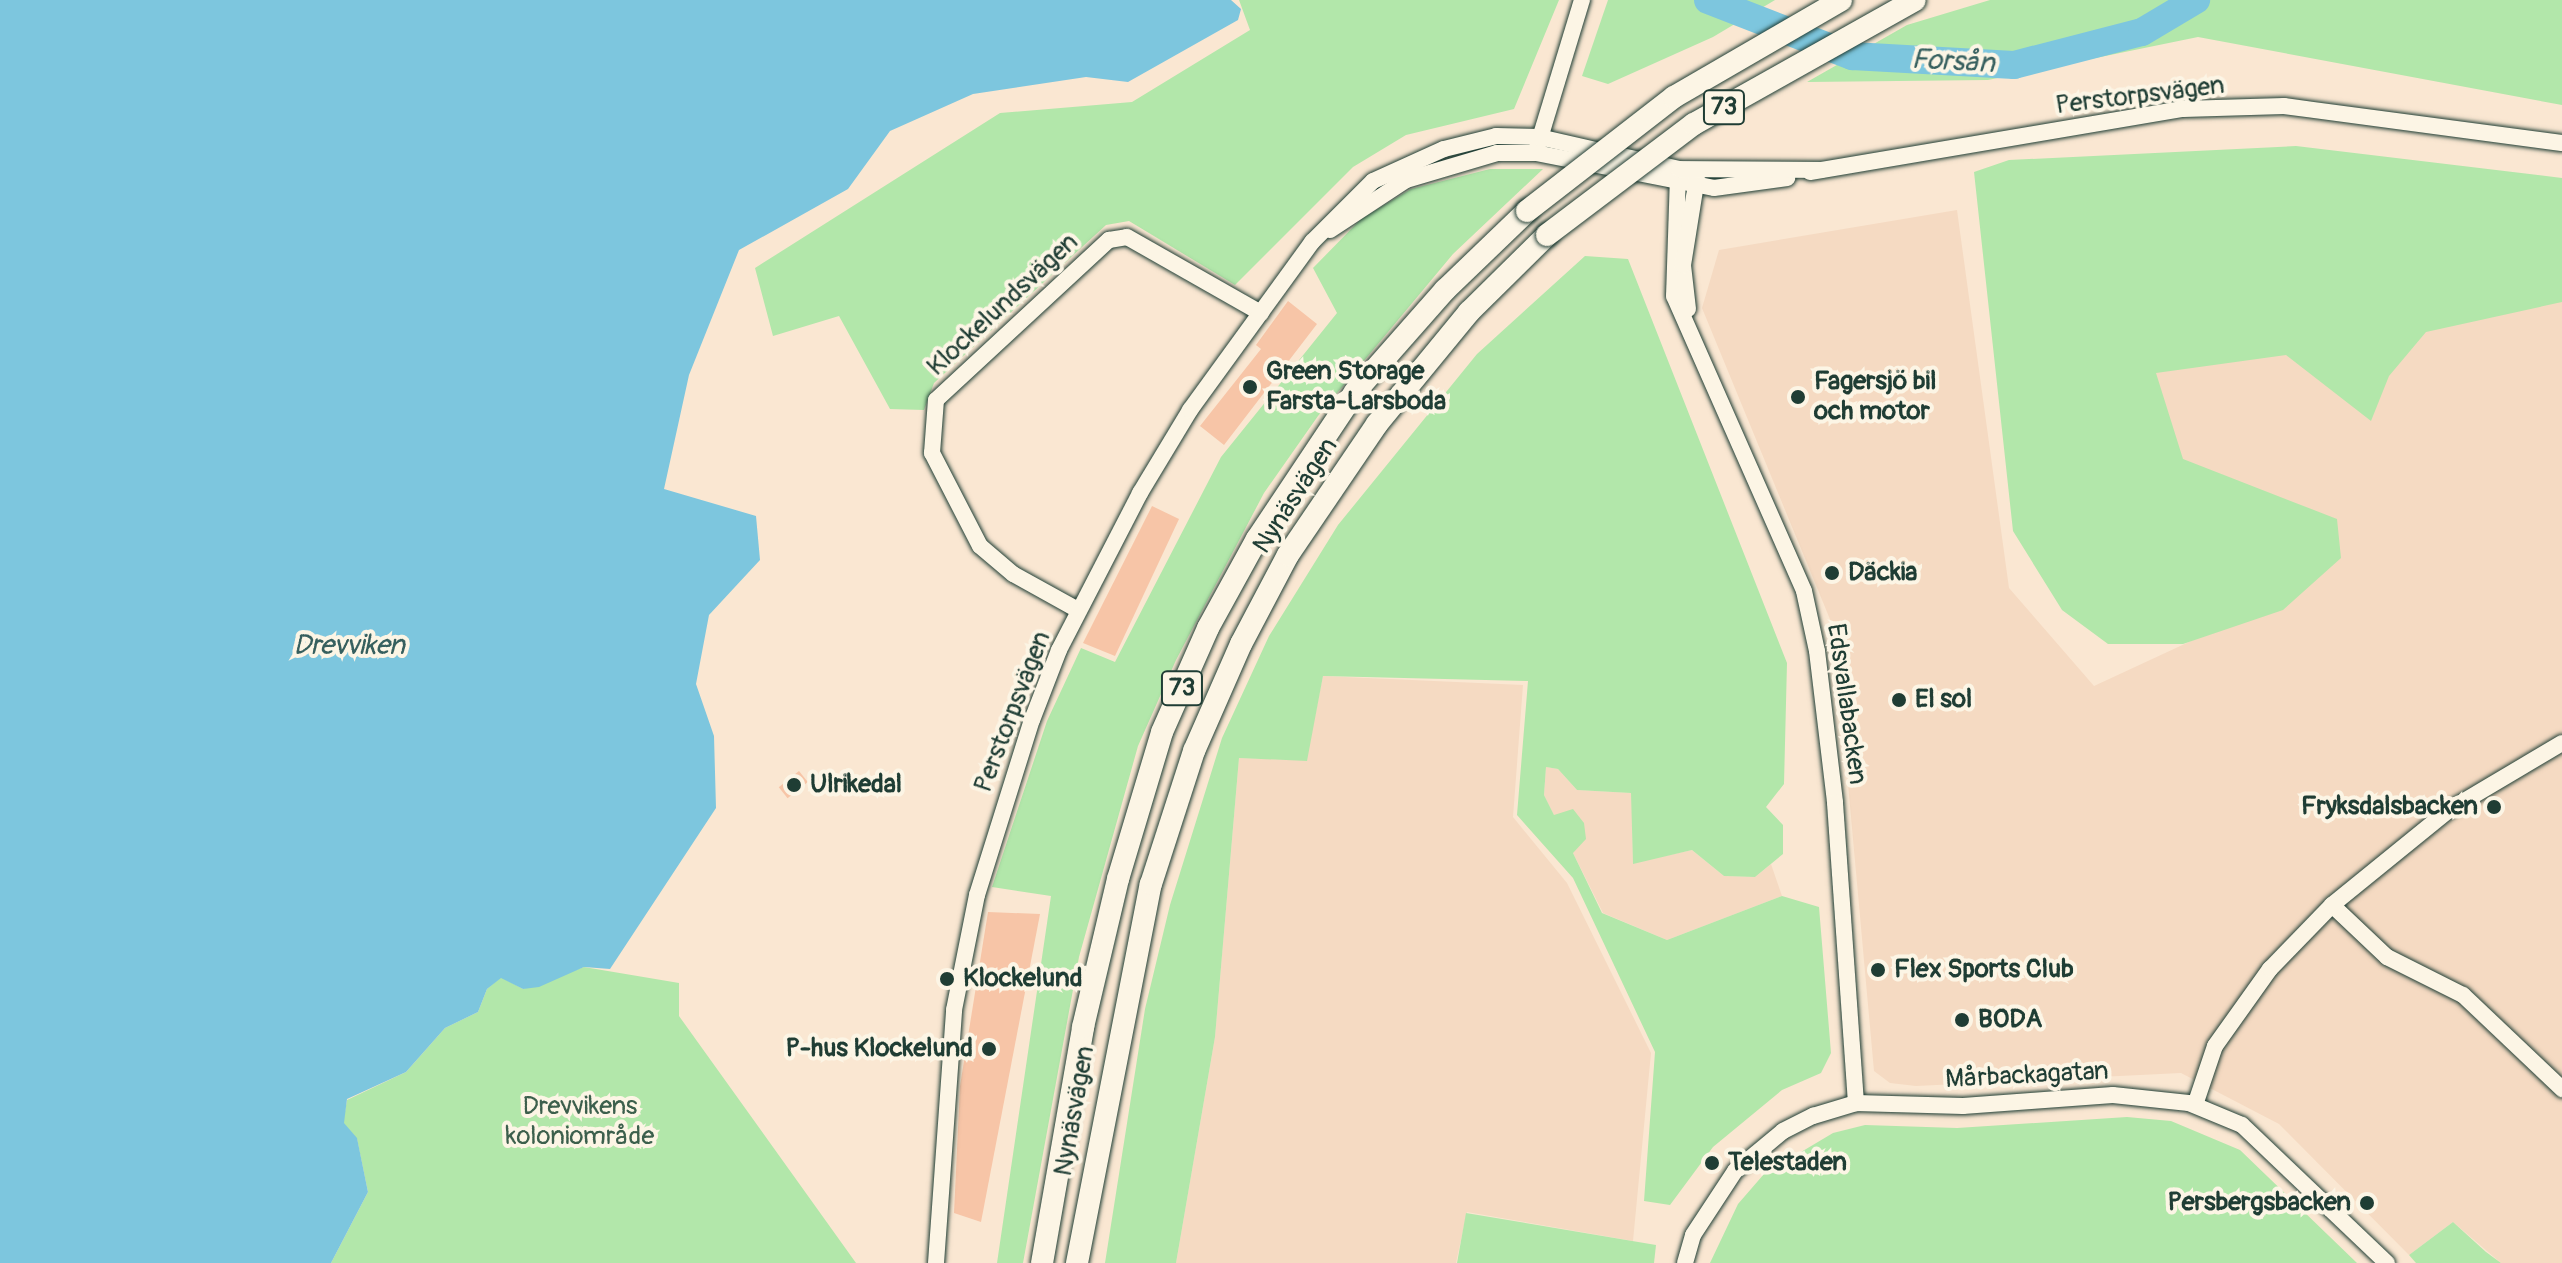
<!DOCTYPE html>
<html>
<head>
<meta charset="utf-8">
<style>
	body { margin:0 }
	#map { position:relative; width:2562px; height:1263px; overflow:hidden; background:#fae7d2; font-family:Pangolin,sans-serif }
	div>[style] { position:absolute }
	.built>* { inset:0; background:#f5dac2 }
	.green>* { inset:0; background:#b2e7aa }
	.water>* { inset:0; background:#7dc6de }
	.river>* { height:28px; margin:-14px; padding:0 14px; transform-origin:14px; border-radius:14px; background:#7dc6de }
	.building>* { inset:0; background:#f7c5a7; transform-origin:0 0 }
	.roads { filter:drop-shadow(0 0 2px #1f3d34) drop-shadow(0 0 2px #1f3d34) }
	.minor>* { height:16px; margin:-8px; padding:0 8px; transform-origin:8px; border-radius:8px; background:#fcf5e5 }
	.highway>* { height:22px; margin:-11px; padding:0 11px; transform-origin:11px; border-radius:11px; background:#fcf5e5 }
	.bridges { filter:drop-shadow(0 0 2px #1f3d34) drop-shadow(0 0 2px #1f3d34) }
	.highway-bridge>* { height:22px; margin:-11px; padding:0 11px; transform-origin:11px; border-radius:11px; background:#fcf5e5 }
	.dots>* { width:22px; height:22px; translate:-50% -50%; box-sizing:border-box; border:4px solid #fcf5e5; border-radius:50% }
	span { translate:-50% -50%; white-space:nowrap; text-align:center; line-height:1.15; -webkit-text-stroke:8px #fcf5e5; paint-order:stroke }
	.shield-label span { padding:2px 6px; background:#fcf5e5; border:2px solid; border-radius:6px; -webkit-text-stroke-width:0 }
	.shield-label { font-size:24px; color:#1f3d34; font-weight:700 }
	.street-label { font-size:26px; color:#1f3d34 }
	.poi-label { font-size:26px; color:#1f3d34; font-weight:700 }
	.left { translate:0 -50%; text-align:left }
	.right { translate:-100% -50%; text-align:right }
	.park-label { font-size:26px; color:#3c5f4c }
	.water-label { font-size:28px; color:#365f5e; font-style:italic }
</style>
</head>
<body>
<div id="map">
	<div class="built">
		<i style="clip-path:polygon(1957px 210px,2009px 588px,2094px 686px,2301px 590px,2180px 461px,2153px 371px,2420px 332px,2562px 299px,2562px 1263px,2501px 1263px,2453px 1222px,2409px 1255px,2279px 1124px,2181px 1073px,1916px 1086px,1890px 1083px,1874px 1071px,1834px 629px,1702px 308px,1719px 250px)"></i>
		<i style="clip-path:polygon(1323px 676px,1523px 685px,1513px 817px,1567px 883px,1651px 1053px,1633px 1241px,1467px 1212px,1456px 1263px,1176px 1263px,1215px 1037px,1239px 758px,1306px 760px)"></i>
		<i style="clip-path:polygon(1546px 767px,1558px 769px,1577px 790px,1632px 793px,1633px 863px,1692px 850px,1724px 876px,1755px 877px,1771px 864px,1782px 896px,1667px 940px,1603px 913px,1544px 795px)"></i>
	</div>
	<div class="green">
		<i style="clip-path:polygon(1239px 0,1559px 0,1514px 109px,1406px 135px,1353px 167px,1235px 285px,1129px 221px,1106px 225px,934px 383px,924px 410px,890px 409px,839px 316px,773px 336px,755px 268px,1000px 113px,1132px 102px,1250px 30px)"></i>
		<i style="clip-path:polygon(1608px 0,1775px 0,1713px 37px,1608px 84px,1582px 76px)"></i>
		<i style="clip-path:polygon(1990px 0,2562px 0,2562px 105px,2198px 37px,1988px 80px,1807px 82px,1907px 25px)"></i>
		<i style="clip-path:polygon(2296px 146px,2562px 178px,2562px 302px,2426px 332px,2389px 376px,2371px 421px,2286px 355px,2156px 373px,2183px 459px,2337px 519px,2341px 558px,2283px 610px,2183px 644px,2108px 644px,2062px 610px,2013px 531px,1974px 172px,2009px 160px)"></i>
		<i style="clip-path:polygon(1490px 169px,1543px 169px,1453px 254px,1318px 416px,1264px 493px,1176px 660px,1138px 746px,1079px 957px,1023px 1263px,997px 1263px,1051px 896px,992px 887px,1047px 721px,1081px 648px,1115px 662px,1221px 457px,1337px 313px,1313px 268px,1361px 219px,1411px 189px)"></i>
		<i style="clip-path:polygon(1585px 256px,1628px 259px,1787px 663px,1784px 784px,1766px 807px,1783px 825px,1783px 854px,1755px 877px,1724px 876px,1692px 850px,1633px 864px,1631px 793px,1577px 790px,1558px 769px,1546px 767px,1544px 795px,1554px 815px,1573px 809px,1584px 823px,1586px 839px,1573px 853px,1602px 913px,1667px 940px,1782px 896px,1819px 907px,1831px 1053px,1821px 1073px,1782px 1090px,1713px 1147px,1670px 1205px,1644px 1201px,1655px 1052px,1573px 878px,1517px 815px,1528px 681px,1323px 676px,1307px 761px,1239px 758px,1215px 1037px,1176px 1263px,1105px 1263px,1145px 1009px,1170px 905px,1222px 738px,1269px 636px,1338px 525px,1477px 354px)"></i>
		<i style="clip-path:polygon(584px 967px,679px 983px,679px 1016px,856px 1263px,331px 1263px,368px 1192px,357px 1139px,343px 1123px,347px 1100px,406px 1072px,445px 1028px,478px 1012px,487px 989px,501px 977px,523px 989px)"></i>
		<i style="clip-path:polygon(2127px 1117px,2171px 1121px,2240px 1150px,2357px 1263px,1710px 1263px,1738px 1204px,1764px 1174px,1833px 1133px,1865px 1125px,1957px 1128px)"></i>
		<i style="clip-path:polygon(1466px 1213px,1656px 1245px,1654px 1263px,1457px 1263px)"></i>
		<i style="clip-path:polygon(2453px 1222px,2486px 1252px,2501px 1263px,2416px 1263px,2409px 1255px)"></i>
	</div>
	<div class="water">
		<i style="clip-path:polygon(0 0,1231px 0,1241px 9px,1238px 20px,1128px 82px,1086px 77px,973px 94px,890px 131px,848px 189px,739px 250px,689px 375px,664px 489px,756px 516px,760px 560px,709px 615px,696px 684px,714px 736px,716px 808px,610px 969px,584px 967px,539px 987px,523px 989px,501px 978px,487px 989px,478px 1012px,445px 1028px,406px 1072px,347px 1099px,344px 1123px,357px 1138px,368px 1192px,331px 1263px,0 1263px)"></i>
	</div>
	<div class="river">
		<i style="left:1708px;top:0;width:155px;rotate:21.3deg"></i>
		<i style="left:1852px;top:56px;width:162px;rotate:3.2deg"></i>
		<i style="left:2014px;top:65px;width:132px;rotate:-14.5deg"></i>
		<i style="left:2142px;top:32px;width:63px;rotate:-30.7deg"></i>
	</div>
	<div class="building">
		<i style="clip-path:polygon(1288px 301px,1317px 324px,1224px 445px,1200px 426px,1261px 349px,1256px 345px)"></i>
		<i style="clip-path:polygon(1152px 506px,1179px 519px,1115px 656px,1083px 643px)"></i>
		<i style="left:799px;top:771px;width:14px;height:26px;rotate:51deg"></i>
		<i style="clip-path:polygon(988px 912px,1040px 914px,981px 1222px,954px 1213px,960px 1086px)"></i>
	</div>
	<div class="roads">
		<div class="minor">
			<i style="left:1537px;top:148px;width:155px;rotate:-73.1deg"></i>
			<i style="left:1810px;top:172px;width:378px;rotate:-9.6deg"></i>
			<i style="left:2183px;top:109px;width:101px;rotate:-1.7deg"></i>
			<i style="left:2284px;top:106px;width:280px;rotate:7.6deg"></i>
			<i style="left:1678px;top:176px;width:120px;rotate:91.9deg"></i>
			<i style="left:1674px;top:296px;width:322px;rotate:66.2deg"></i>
			<i style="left:1804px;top:591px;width:61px;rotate:77.8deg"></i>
			<i style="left:1817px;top:651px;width:153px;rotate:83.2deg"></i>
			<i style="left:1835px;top:803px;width:301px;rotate:86deg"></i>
			<i style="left:1330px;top:230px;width:91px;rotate:-33.3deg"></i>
			<i style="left:1406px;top:180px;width:95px;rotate:-16.5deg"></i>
			<i style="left:1497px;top:153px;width:39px"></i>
			<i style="left:1536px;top:153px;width:181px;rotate:11.1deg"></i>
			<i style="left:1714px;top:188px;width:74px;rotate:-7.8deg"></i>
			<i style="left:1688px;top:309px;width:44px;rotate:-96.5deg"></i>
			<i style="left:1683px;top:265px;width:88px;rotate:-80.9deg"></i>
			<i style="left:1078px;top:610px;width:74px;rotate:-151deg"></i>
			<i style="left:1013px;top:574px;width:43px;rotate:-139.7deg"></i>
			<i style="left:980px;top:546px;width:105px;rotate:-117.3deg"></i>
			<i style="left:932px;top:453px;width:53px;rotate:-85.7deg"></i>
			<i style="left:936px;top:400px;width:236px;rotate:-42.8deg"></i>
			<i style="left:1109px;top:240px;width:18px;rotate:-9deg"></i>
			<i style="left:1127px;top:237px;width:154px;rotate:29.6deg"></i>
			<i style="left:2332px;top:905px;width:76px;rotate:43.4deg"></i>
			<i style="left:2387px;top:957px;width:85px;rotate:26.6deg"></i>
			<i style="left:2463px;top:995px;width:137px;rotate:43.5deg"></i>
			<i style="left:2195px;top:1105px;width:62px;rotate:-71.3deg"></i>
			<i style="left:2215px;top:1046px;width:95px;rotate:-54.5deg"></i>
			<i style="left:2270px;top:969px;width:89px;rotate:-45.9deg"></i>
			<i style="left:2332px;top:905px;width:151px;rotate:-39.1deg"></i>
			<i style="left:2449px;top:810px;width:131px;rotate:-30.7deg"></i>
			<i style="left:936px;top:1263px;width:254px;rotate:-85.9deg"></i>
			<i style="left:954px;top:1010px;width:117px;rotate:-78.7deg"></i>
			<i style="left:977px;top:895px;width:183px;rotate:-72.6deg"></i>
			<i style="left:1032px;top:720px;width:75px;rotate:-68.9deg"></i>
			<i style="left:1059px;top:650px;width:177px;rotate:-62.7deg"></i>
			<i style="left:1140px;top:493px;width:97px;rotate:-58.9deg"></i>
			<i style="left:1190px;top:410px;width:208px;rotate:-54deg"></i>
			<i style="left:1312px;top:242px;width:86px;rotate:-45deg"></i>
			<i style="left:1373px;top:181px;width:78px;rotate:-24.3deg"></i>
			<i style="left:1444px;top:149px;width:54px;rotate:-14deg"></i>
			<i style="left:1496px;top:136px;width:43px;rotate:1.3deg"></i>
			<i style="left:1539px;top:137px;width:144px;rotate:12.9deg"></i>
			<i style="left:1679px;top:169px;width:142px;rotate:0.4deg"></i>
			<i style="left:1685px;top:1263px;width:29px;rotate:-74deg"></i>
			<i style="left:1693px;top:1235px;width:77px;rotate:-56.7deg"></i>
			<i style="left:1735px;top:1171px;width:62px;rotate:-39.8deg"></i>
			<i style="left:1783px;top:1131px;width:34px;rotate:-27deg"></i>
			<i style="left:1813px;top:1116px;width:45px;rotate:-16.8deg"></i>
			<i style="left:1856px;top:1103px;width:107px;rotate:1.6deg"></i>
			<i style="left:1963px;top:1106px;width:150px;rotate:-4.2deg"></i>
			<i style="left:2113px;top:1095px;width:76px;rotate:6deg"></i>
			<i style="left:2189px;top:1103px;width:57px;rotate:22.5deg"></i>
			<i style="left:2242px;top:1125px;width:200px;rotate:43.6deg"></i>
		</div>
		<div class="highway">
			<i style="left:1042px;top:1263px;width:240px;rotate:-80.1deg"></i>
			<i style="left:1083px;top:1027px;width:152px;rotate:-76.7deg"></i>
			<i style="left:1118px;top:879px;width:153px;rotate:-73.3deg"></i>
			<i style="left:1162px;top:732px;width:114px;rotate:-66.1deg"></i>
			<i style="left:1208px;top:628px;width:102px;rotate:-61.2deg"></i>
			<i style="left:1257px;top:539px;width:177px;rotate:-56.3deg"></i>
			<i style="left:1355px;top:392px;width:136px;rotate:-48.6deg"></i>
			<i style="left:1445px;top:290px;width:114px;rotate:-43.9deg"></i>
			<i style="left:1077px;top:1263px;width:386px;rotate:-79deg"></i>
			<i style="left:1151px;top:884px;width:140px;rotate:-72.1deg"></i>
			<i style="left:1194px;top:751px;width:117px;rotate:-66.3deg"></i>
			<i style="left:1241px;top:644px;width:101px;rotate:-62.2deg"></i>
			<i style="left:1288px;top:555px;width:158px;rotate:-55.8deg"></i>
			<i style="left:1377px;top:424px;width:145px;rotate:-50.6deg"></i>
			<i style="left:1469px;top:312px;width:110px;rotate:-44.6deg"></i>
		</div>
	</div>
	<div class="bridges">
		<div class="highway-bridge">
			<i style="left:1527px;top:211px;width:186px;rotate:-37.8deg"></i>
			<i style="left:1674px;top:97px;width:193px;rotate:-30.1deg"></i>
			<i style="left:1547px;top:235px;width:184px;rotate:-37.1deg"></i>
			<i style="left:1694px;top:124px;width:253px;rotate:-29.3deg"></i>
		</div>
	</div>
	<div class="dots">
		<i style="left:1250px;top:387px;background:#1f3d34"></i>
		<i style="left:1798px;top:397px;background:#1f3d34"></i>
		<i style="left:1832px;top:573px;background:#1f3d34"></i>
		<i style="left:1899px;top:700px;background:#1f3d34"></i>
		<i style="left:794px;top:785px;background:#1f3d34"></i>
		<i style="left:2494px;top:807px;background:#1f3d34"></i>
		<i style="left:1878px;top:970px;background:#1f3d34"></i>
		<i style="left:947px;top:979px;background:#1f3d34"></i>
		<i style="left:1962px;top:1020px;background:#1f3d34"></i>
		<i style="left:989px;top:1049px;background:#1f3d34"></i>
		<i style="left:1712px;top:1163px;background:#1f3d34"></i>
		<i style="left:2367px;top:1203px;background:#1f3d34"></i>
	</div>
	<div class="shield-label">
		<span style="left:1724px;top:107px">73</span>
		<span style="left:1182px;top:688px">73</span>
	</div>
	<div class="street-label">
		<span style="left:2140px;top:96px;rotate:-7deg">Perstorpsvägen</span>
		<span style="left:1003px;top:305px;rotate:-43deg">Klockelundsvägen</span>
		<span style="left:1296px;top:496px;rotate:-57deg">Nynäsvägen</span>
		<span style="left:1846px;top:704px;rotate:82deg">Edsvallabacken</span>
		<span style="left:1013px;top:712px;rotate:-69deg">Perstorpsvägen</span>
		<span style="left:2027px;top:1076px;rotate:-3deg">Mårbackagatan</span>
		<span style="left:1075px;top:1111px;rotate:-80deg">Nynäsvägen</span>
	</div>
	<div class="poi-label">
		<span class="left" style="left:1266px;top:387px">Green Storage<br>Farsta-Larsboda</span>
		<span class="left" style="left:1814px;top:397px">Fagersjö bil<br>och motor</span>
		<span class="left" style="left:1848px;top:573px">Däckia</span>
		<span class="left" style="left:1915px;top:700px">El sol</span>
		<span class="left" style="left:810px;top:785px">Ulrikedal</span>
		<span class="right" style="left:2478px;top:807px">Fryksdalsbacken</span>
		<span class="left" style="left:1894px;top:970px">Flex Sports Club</span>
		<span class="left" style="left:963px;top:979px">Klockelund</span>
		<span class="left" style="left:1978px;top:1020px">BODA</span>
		<span class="right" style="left:973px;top:1049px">P-hus Klockelund</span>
		<span class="left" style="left:1728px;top:1163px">Telestaden</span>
		<span class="right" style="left:2351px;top:1203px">Persbergsbacken</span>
	</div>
	<div class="park-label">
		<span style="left:580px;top:1122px">Drevvikens<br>koloniområde</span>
	</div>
	<div class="water-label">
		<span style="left:1953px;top:62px;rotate:3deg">Forsån</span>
		<span style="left:349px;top:646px">Drevviken</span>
	</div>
</div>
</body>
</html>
